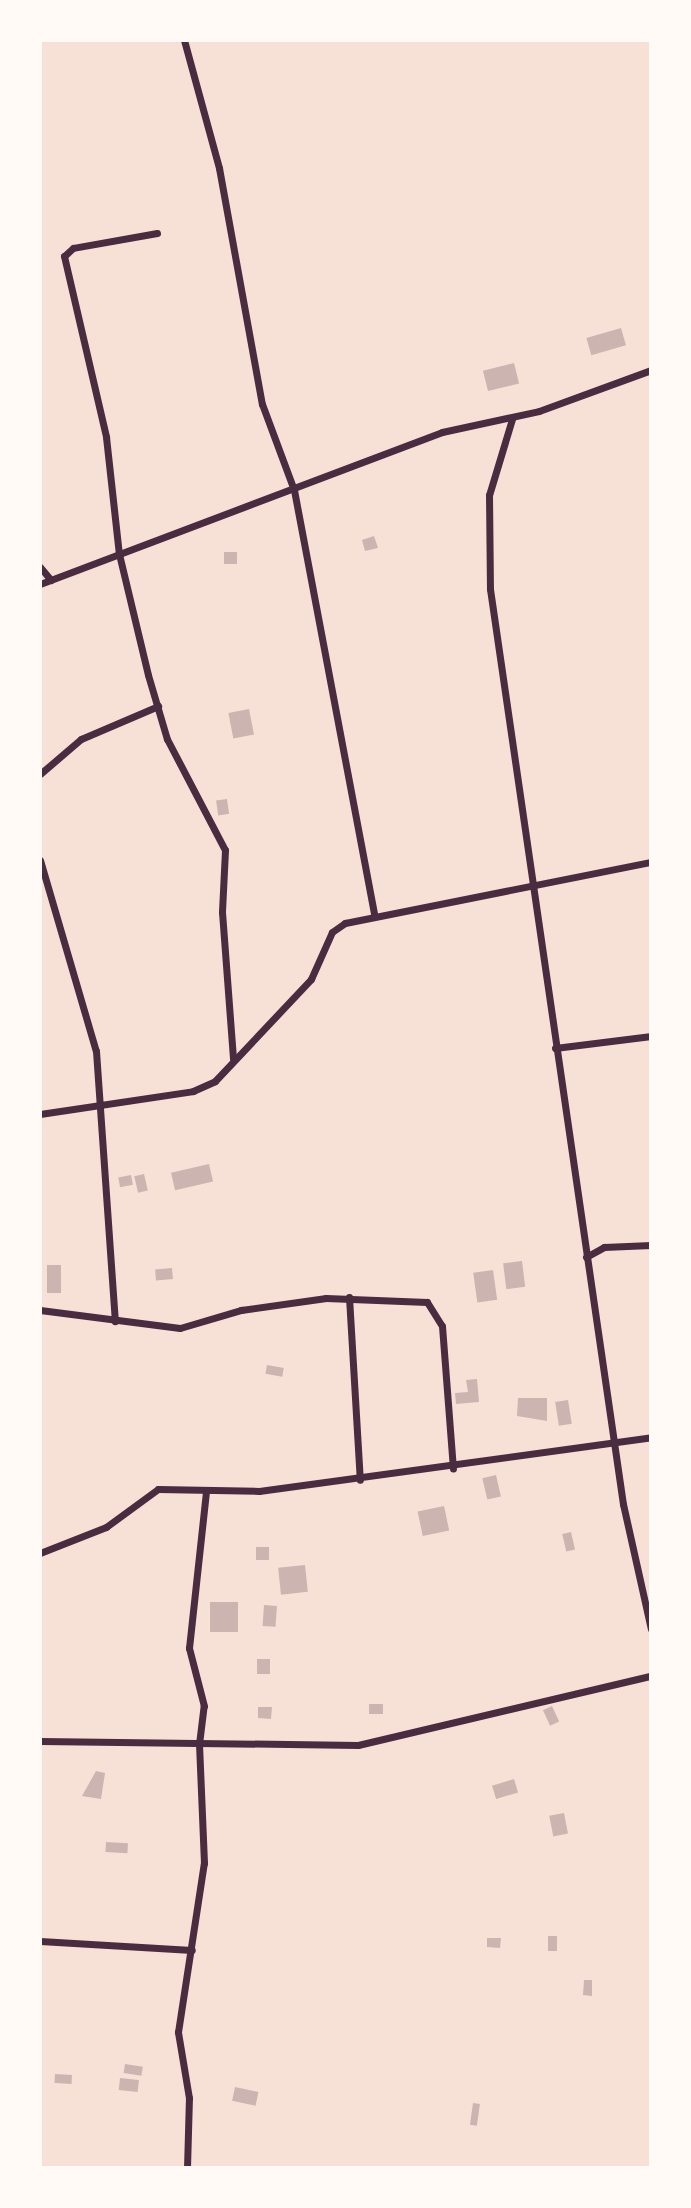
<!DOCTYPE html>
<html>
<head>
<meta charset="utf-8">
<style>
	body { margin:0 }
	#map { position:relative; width:691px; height:2208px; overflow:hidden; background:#f7e1d7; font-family:"Public Sans",sans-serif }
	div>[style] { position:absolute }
	.building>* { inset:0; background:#ccb4b1; transform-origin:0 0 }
	.minor>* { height:7px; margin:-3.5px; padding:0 3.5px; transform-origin:3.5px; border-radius:3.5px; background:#4a2c40 }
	span { translate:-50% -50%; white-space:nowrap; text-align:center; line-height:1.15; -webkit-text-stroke:7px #fffaf5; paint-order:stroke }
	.frame { position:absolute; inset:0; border:42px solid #fffaf5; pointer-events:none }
</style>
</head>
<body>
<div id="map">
	<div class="building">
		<i style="left:621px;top:328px;width:18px;height:36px;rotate:74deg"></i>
		<i style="left:514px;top:363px;width:21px;height:32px;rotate:76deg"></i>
		<i style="clip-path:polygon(374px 536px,378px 548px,365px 551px,362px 540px)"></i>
		<i style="left:224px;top:552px;width:13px;height:12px"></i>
		<i style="left:249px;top:709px;width:26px;height:21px;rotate:79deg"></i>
		<i style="left:227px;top:799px;width:15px;height:11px;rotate:82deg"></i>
		<i style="left:209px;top:1164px;width:18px;height:39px;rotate:77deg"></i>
		<i style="left:144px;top:1174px;width:17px;height:10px;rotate:77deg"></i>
		<i style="left:131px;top:1175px;width:10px;height:13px;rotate:79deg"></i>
		<i style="left:522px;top:1261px;width:26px;height:19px;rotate:83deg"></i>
		<i style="left:47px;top:1265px;width:14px;height:28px"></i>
		<i style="left:172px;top:1268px;width:11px;height:17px;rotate:85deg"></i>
		<i style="left:493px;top:1270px;width:30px;height:20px;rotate:82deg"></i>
		<i style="left:267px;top:1365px;width:17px;height:9px;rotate:10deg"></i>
		<i style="clip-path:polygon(477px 1379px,479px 1402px,456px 1404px,455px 1393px,468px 1392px,466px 1380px)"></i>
		<i style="clip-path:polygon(518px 1398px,547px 1398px,547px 1421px,517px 1416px)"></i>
		<i style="left:568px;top:1400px;width:24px;height:13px;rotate:81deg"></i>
		<i style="left:496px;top:1475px;width:22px;height:14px;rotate:77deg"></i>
		<i style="left:444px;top:1506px;width:25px;height:27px;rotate:78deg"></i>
		<i style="left:571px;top:1532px;width:18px;height:9px;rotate:77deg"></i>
		<i style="left:256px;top:1547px;width:13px;height:13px"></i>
		<i style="left:305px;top:1565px;width:27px;height:27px;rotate:84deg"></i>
		<i style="left:210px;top:1602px;width:28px;height:30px"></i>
		<i style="left:264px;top:1605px;width:13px;height:21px;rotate:4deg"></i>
		<i style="left:257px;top:1659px;width:13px;height:15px"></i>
		<i style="left:369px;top:1704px;width:14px;height:10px"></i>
		<i style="left:552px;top:1706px;width:17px;height:10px;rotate:65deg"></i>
		<i style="clip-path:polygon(258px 1707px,272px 1707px,271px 1719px,258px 1718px)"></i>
		<i style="clip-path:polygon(96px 1771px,105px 1773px,101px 1799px,82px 1796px)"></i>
		<i style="left:514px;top:1779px;width:14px;height:23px;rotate:73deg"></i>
		<i style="left:564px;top:1813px;width:21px;height:15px;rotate:79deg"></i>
		<i style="left:106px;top:1842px;width:22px;height:10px;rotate:3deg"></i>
		<i style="left:548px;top:1936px;width:9px;height:15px"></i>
		<i style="clip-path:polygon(487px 1938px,501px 1938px,500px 1948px,487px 1947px)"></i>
		<i style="clip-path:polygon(584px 1980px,592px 1980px,592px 1996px,583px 1995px)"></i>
		<i style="left:125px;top:2064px;width:18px;height:9px;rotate:9deg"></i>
		<i style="left:55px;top:2074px;width:17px;height:9px;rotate:3deg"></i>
		<i style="left:120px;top:2078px;width:19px;height:12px;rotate:6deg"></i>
		<i style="left:235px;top:2087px;width:24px;height:14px;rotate:12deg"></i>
		<i style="left:473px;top:2103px;width:7px;height:22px;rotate:8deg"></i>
	</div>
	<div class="minor">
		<i style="left:184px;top:40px;width:133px;rotate:74.7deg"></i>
		<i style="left:219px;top:168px;width:240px;rotate:79.7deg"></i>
		<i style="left:262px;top:404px;width:92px;rotate:69.6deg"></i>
		<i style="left:294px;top:490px;width:431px;rotate:79.3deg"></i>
		<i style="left:157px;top:233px;width:85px;rotate:169.9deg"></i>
		<i style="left:73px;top:248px;width:12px;rotate:138deg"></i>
		<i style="left:64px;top:256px;width:186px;rotate:76.9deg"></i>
		<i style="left:106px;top:437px;width:118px;rotate:83.7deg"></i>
		<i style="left:119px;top:554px;width:124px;rotate:76.5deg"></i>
		<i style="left:148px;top:675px;width:67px;rotate:73.5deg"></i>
		<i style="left:167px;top:739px;width:125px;rotate:62.4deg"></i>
		<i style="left:225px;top:850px;width:62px;rotate:92.8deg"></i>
		<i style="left:222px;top:912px;width:147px;rotate:85.7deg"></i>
		<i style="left:512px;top:419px;width:79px;rotate:106.8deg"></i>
		<i style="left:489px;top:495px;width:94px;rotate:89.4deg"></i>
		<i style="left:490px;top:589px;width:925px;rotate:81.73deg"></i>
		<i style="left:623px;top:1504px;width:128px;rotate:77.4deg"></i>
		<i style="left:40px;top:567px;width:17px;rotate:50deg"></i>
		<i style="left:40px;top:584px;width:430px;rotate:-20.7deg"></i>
		<i style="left:442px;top:432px;width:99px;rotate:-12.2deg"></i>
		<i style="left:539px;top:411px;width:119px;rotate:-20.1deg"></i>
		<i style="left:40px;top:774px;width:54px;rotate:-40.5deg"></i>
		<i style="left:81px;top:739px;width:84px;rotate:-23.2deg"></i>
		<i style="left:40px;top:860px;width:199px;rotate:73.7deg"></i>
		<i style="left:96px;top:1051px;width:271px;rotate:86deg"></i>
		<i style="left:555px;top:1048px;width:97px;rotate:-7.1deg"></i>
		<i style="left:40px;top:1114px;width:155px;rotate:-8.5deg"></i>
		<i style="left:193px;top:1091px;width:24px;rotate:-24deg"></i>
		<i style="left:215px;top:1081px;width:140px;rotate:-46.7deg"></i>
		<i style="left:311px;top:979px;width:51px;rotate:-65.9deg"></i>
		<i style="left:332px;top:932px;width:16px;rotate:-35deg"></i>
		<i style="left:345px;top:923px;width:312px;rotate:-11.3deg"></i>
		<i style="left:586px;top:1257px;width:21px;rotate:-29deg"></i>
		<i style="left:604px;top:1247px;width:47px;rotate:-2.4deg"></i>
		<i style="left:349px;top:1297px;width:183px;rotate:86.6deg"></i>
		<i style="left:40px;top:1310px;width:141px;rotate:7.3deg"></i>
		<i style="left:180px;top:1328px;width:64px;rotate:-16.4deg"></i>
		<i style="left:241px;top:1310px;width:86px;rotate:-8deg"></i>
		<i style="left:326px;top:1298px;width:101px;rotate:2.3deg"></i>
		<i style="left:427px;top:1302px;width:28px;rotate:58deg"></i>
		<i style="left:442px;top:1326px;width:143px;rotate:85.6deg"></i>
		<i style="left:40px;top:1553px;width:71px;rotate:-21.5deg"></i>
		<i style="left:106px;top:1527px;width:64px;rotate:-36.2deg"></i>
		<i style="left:158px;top:1489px;width:101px;rotate:1.1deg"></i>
		<i style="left:259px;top:1491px;width:396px;rotate:-7.8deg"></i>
		<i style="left:40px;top:1741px;width:318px;rotate:0.7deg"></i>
		<i style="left:358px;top:1745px;width:301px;rotate:-13.3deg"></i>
		<i style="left:40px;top:1941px;width:152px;rotate:3.4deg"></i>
		<i style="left:187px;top:2168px;width:70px;rotate:-88.4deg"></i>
		<i style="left:189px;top:2098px;width:67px;rotate:-99.5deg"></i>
		<i style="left:178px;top:2032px;width:171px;rotate:-81.3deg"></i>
		<i style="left:204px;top:1863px;width:119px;rotate:-92.4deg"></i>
		<i style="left:199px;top:1744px;width:38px;rotate:-83deg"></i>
		<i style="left:204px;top:1706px;width:60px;rotate:-104.5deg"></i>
		<i style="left:189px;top:1648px;width:158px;rotate:-83.8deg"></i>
	</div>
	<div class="frame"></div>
</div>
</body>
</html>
